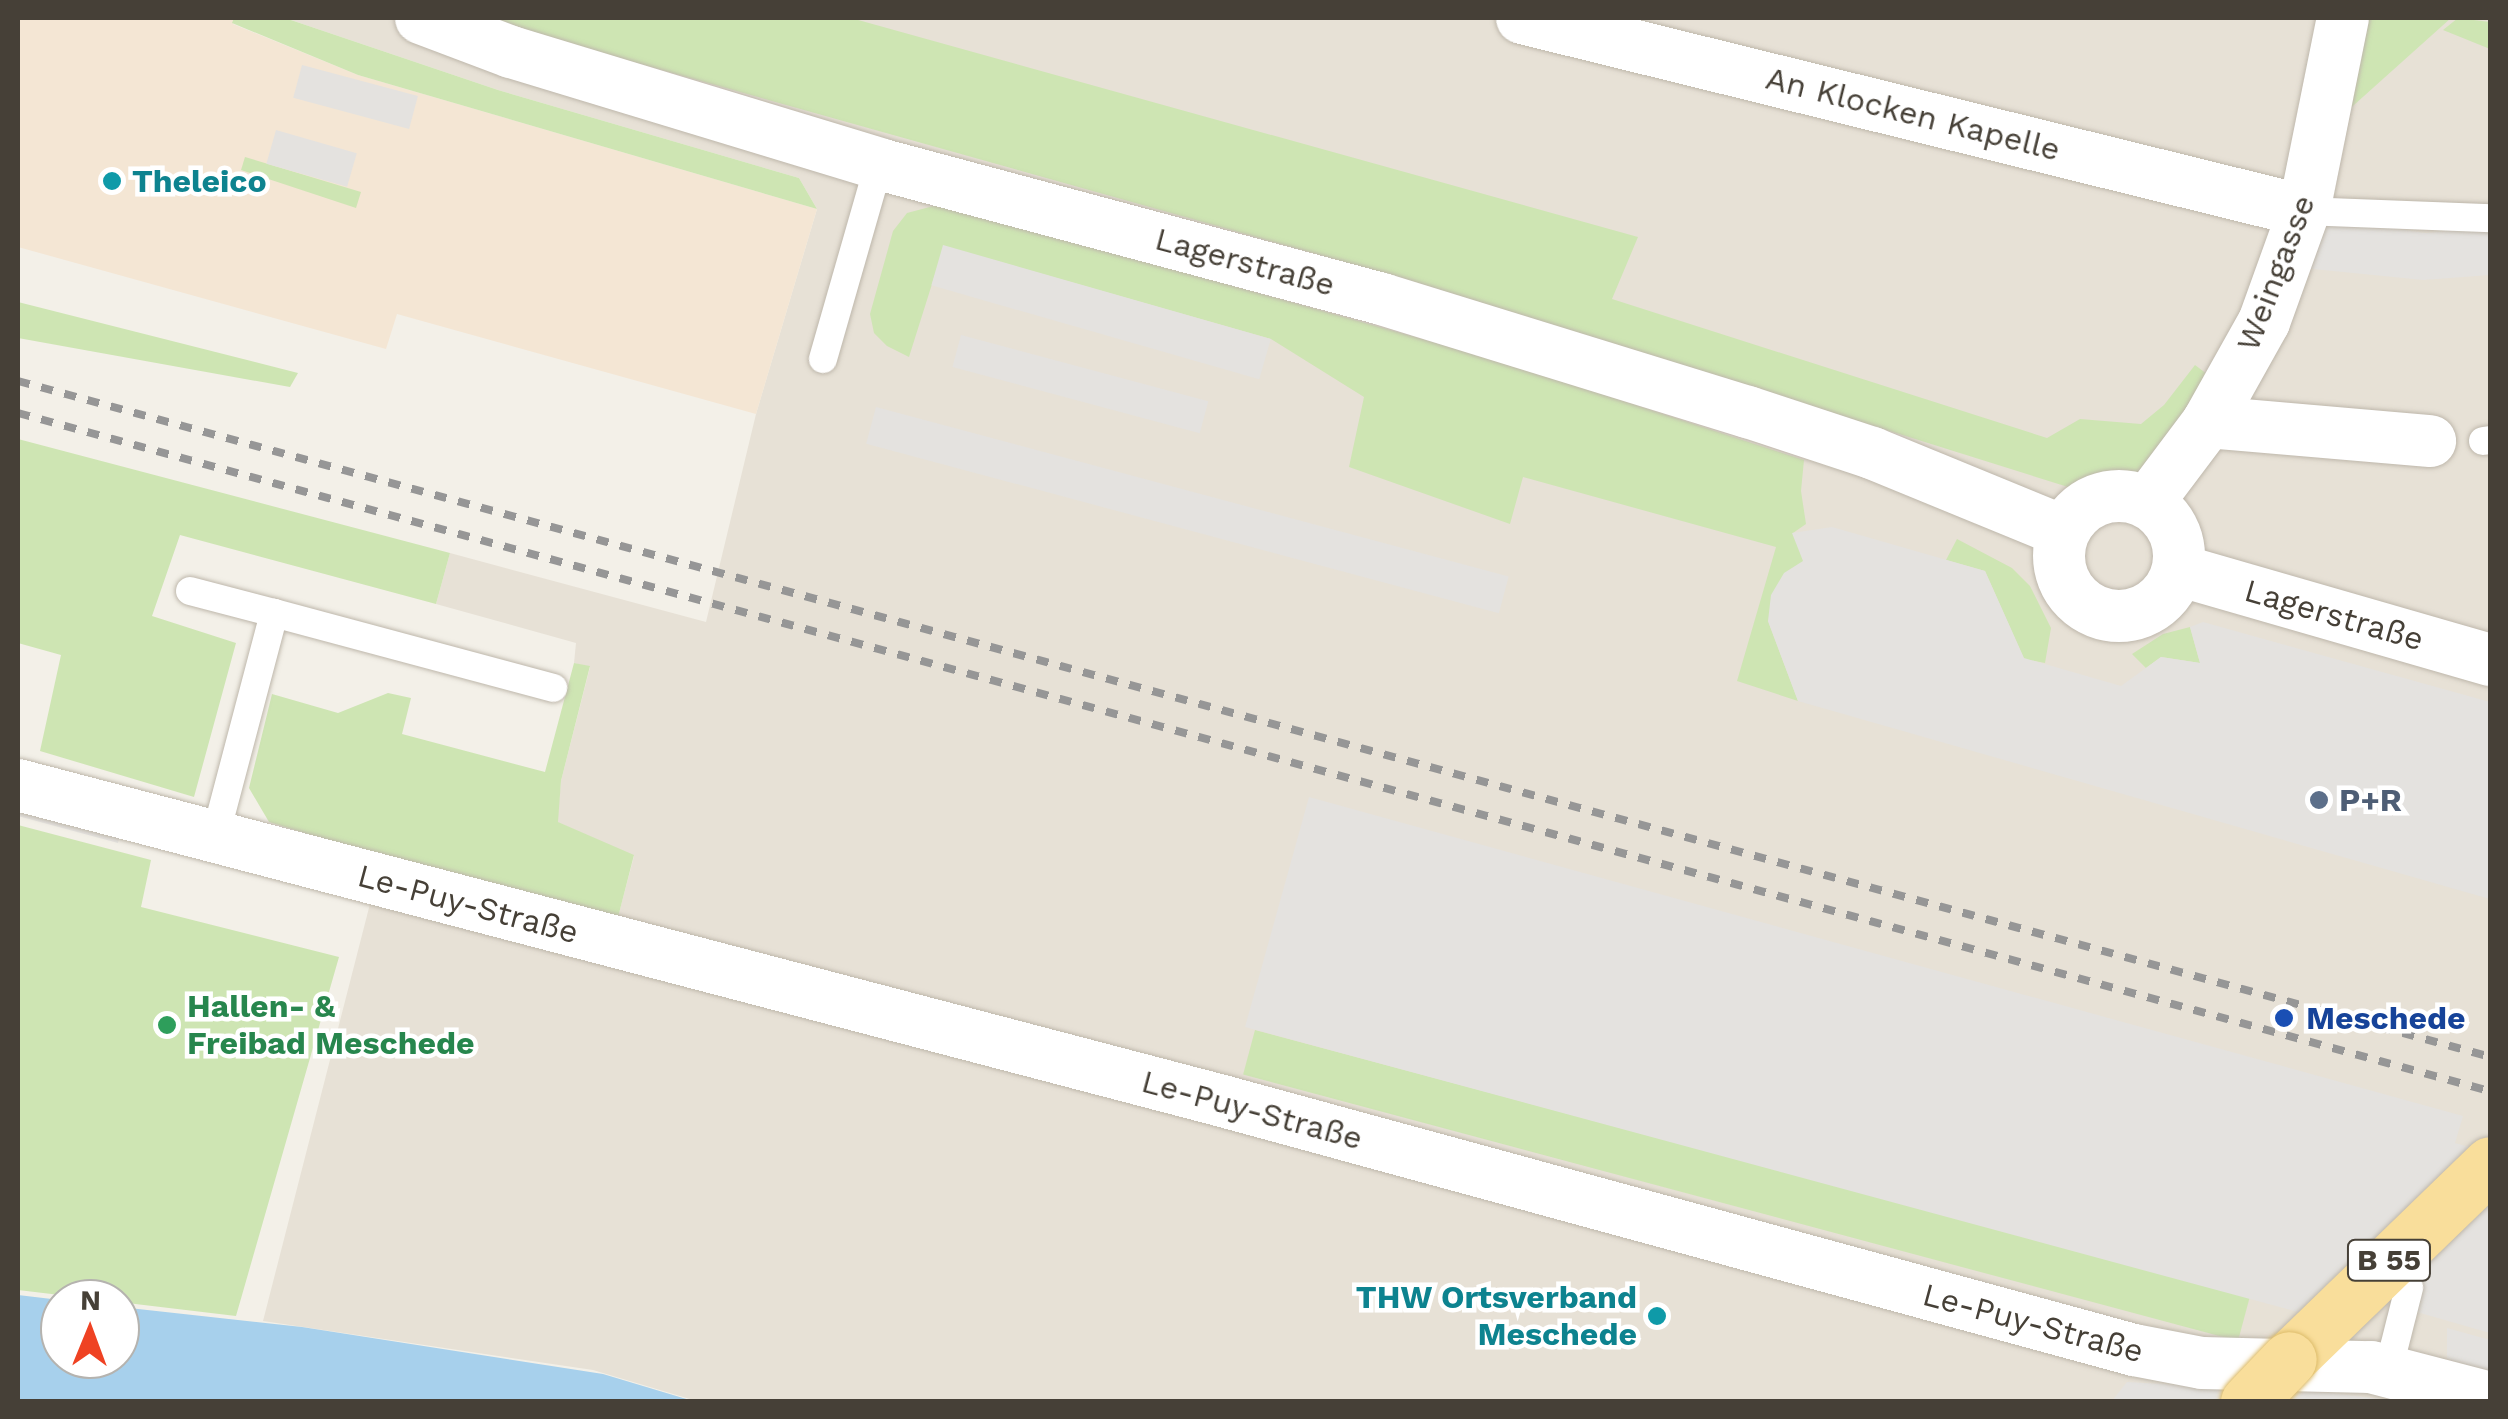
<!DOCTYPE html>
<html>
<head>
<meta charset="utf-8">
<style>
	body { margin:0 }
	#map { position:relative; width:2508px; height:1419px; overflow:hidden; background:#f3f0e8; font-family:"Work Sans",sans-serif }
	div>[style] { position:absolute }
	.residential>* { inset:0; background:#e7e1d6 }
	.commercial>* { inset:0; background:#f4e6d4 }
	.green>* { inset:0; background:#cee5b3; transform-origin:0 0 }
	.parking>* { inset:0; background:#e4e2df; transform-origin:0 0 }
	.water>* { inset:0; background:#a7d0ec }
	.roads { filter:drop-shadow(0 0 2px #beb7ab) drop-shadow(0 0 2px #beb7ab) }
	.service>* { height:28px; margin:-14px; padding:0 14px; transform-origin:14px; border-radius:14px; background:#fff }
	.minor>* { height:52px; margin:-26px; padding:0 26px; transform-origin:26px; border-radius:26px; background:#fff }
	.minor>.ring { margin:-26px; padding:0; box-sizing:content-box; background:none; border:52px solid #fff; border-radius:50% }
	.primary>* { height:55px; margin:-27.5px; padding:0 27.5px; transform-origin:27.5px; border-radius:27.5px; background:#f9de9b }
	.rail>* { height:8px; margin-top:-4px; transform-origin:0; background:repeating-linear-gradient(90deg,#969696 0 12px,transparent 0 24px) }
	.bridges { filter:drop-shadow(0 0 2px #ddbc6b) drop-shadow(0 0 2px #ddbc6b) }
	.primary-bridge>* { height:55px; margin:-27.5px; padding:0 27.5px; transform-origin:27.5px; border-radius:27.5px; background:#f9de9b }
	.dots>* { width:28px; height:28px; translate:-50% -50%; box-sizing:border-box; border:5px solid #fff; border-radius:50% }
	span { translate:-50% -50%; white-space:nowrap; text-align:center; line-height:1.15; -webkit-text-stroke:9px #fff; paint-order:stroke }
	.shield-label span { padding:2px 8px; background:#fff; border:2px solid; border-radius:8px; -webkit-text-stroke-width:0 }
	.shield-label { font-size:30px; color:#464037; font-weight:700 }
	.street-label { font-size:32px; color:#464037 }
	.culture-label { font-size:32px; color:#0d838f; font-weight:700 }
	.left { translate:0 -50%; text-align:left }
	.right { translate:-100% -50%; text-align:right }
	.service-label { font-size:32px; color:#4e5e75; font-weight:700 }
	.leisure-label { font-size:32px; color:#27864d; font-weight:700 }
	.transit-label { font-size:32px; color:#164399; font-weight:700 }
	.frame { position:absolute; inset:0; border:20px solid #464037; pointer-events:none }
	.north { position:absolute; left:40px; top:1279px; width:100px; height:100px; box-sizing:border-box; background:#fff; border:2px solid #b5b3af; border-radius:50%; rotate:1deg; font-size:28px; font-weight:700; line-height:40px; text-align:center; color:#464037 }
	.north::after { content:''; display:block; margin:auto; width:35px; height:45px; background:#ef4223; clip-path:polygon(50% 0,100% 100%,50% 72%,0 100%) }
</style>
</head>
<body>
<div id="map">
	<div class="residential">
		<i style="clip-path:polygon(285px 18px,2490px 18px,2490px 1401px,700px 1402px,593px 1370px,263px 1321px,372px 896px,608px 955px,634px 856px,557px 822px,561px 781px,590px 667px,574px 663px,576px 643px,436px 604px,450px 553px,706px 622px,756px 414px,817px 209px,799px 178px,498px 90px)"></i>
	</div>
	<div class="commercial">
		<i style="clip-path:polygon(18px 18px,234px 18px,233px 24px,358px 75px,817px 209px,756px 414px,397px 314px,386px 349px,18px 247px)"></i>
	</div>
	<div class="green">
		<i style="clip-path:polygon(234px 18px,285px 18px,498px 90px,799px 178px,817px 209px,358px 75px,232px 23px)"></i>
		<i style="clip-path:polygon(495px 18px,851px 18px,1638px 237px,1612px 299px,2047px 438px,2080px 419px,2141px 424px,2164px 405px,2195px 365px,2211px 377px,2151px 478px,2122px 476px,2068px 487px,1402px 278px,548px 38px)"></i>
		<i style="clip-path:polygon(2356px 18px,2451px 18px,2335px 122px)"></i>
		<i style="clip-path:polygon(2458px 18px,2490px 22px,2490px 49px,2443px 30px)"></i>
		<i style="clip-path:polygon(245px 157px,361px 192px,356px 208px,241px 170px)"></i>
		<i style="clip-path:polygon(941px 204px,1504px 362px,1804px 460px,1801px 491px,1806px 524px,1793px 533px,1804px 561px,1768px 621px,1798px 701px,1737px 681px,1776px 547px,1523px 477px,1510px 524px,1349px 467px,1364px 397px,1271px 339px,944px 246px,909px 357px,887px 346px,874px 333px,870px 314px,893px 231px,907px 213px)"></i>
		<i style="clip-path:polygon(18px 302px,298px 373px,290px 387px,18px 338px)"></i>
		<i style="clip-path:polygon(18px 439px,450px 553px,436px 604px,180px 535px,152px 616px,236px 643px,194px 797px,40px 751px,61px 655px,18px 643px)"></i>
		<i style="clip-path:polygon(1957px 539px,2012px 568px,2030px 586px,2051px 628px,2045px 663px,2024px 659px,1985px 571px,1946px 560px)"></i>
		<i style="clip-path:polygon(2190px 627px,2200px 663px,2161px 657px,2146px 668px,2132px 654px,2163px 634px)"></i>
		<i style="clip-path:polygon(574px 663px,590px 666px,561px 781px,558px 822px,634px 855px,615px 929px,269px 822px,249px 788px,272px 694px,338px 713px,388px 693px,411px 698px,402px 734px,545px 772px)"></i>
		<i style="clip-path:polygon(18px 825px,151px 860px,141px 907px,339px 957px,236px 1316px,18px 1290px)"></i>
		<i style="left:1255px;top:1030px;width:1030px;height:46px;rotate:15deg"></i>
	</div>
	<div class="parking">
		<i style="left:302px;top:65px;width:120px;height:34px;rotate:15deg"></i>
		<i style="left:276px;top:130px;width:84px;height:35px;rotate:16deg"></i>
		<i style="clip-path:polygon(2313px 217px,2426px 233px,2490px 227px,2490px 275px,2423px 280px,2303px 268px)"></i>
		<i style="left:943px;top:245px;width:341px;height:42px;rotate:16deg"></i>
		<i style="left:961px;top:335px;width:256px;height:33px;rotate:15deg"></i>
		<i style="left:876px;top:407px;width:655px;height:38px;rotate:15deg"></i>
		<i style="clip-path:polygon(1832px 527px,1985px 571px,2024px 658px,2121px 686px,2161px 657px,2200px 663px,2190px 627px,2203px 622px,2490px 702px,2490px 899px,1798px 701px,1768px 621px,1771px 595px,1784px 573px,1803px 561px,1792px 533px)"></i>
		<i style="clip-path:polygon(1309px 797px,2463px 1116px,2455px 1143px,2490px 1153px,2490px 1333px,2340px 1290px,2331px 1321px,1245px 1027px)"></i>
		<i style="clip-path:polygon(18px 803px,121px 829px,118px 843px,18px 816px)"></i>
		<i style="clip-path:polygon(2447px 1328px,2490px 1340px,2490px 1377px,2447px 1365px)"></i>
		<i style="clip-path:polygon(2127px 1382px,2330px 1393px,2398px 1401px,2111px 1402px)"></i>
	</div>
	<div class="water">
		<i style="clip-path:polygon(18px 1295px,60px 1300px,60px 1359px,120px 1359px,120px 1307px,302px 1327px,603px 1374px,693px 1401px,18px 1401px)"></i>
	</div>
	<div class="roads">
		<div class="service">
			<i style="left:2304px;top:211px;width:186px;rotate:2.2deg"></i>
			<i style="left:823px;top:359px;width:203px;rotate:-74deg"></i>
			<i style="left:2483px;top:441px;width:7px;rotate:-8deg"></i>
			<i style="left:190px;top:591px;width:87px;rotate:14.7deg"></i>
			<i style="left:215px;top:837px;width:232px;rotate:-75.2deg"></i>
			<i style="left:274px;top:613px;width:289px;rotate:15deg"></i>
			<i style="left:2388px;top:1371px;width:86px;rotate:-75.8deg"></i>
		</div>
		<div class="minor">
			<i style="left:421px;top:18px;width:96px;rotate:20.7deg"></i>
			<i style="left:511px;top:52px;width:385px;rotate:16.9deg"></i>
			<i style="left:879px;top:164px;width:521px;rotate:15.02deg"></i>
			<i style="left:1382px;top:299px;width:383px;rotate:17.2deg"></i>
			<i style="left:1748px;top:412px;width:131px;rotate:18.3deg"></i>
			<i style="left:1872px;top:453px;width:205px;rotate:22.3deg"></i>
			<i style="left:1522px;top:18px;width:805px;rotate:13.86deg"></i>
			<i style="left:2208px;top:422px;width:223px;rotate:4.9deg"></i>
			<i class="ring" style="left:2059px;top:496px;width:68px;height:68px"></i>
			<i style="left:2148px;top:502px;width:100px;rotate:-53.1deg"></i>
			<i style="left:2208px;top:422px;width:115px;rotate:-60.8deg"></i>
			<i style="left:2264px;top:322px;width:118px;rotate:-70.2deg"></i>
			<i style="left:2304px;top:211px;width:197px;rotate:-78.6deg"></i>
			<i style="left:2178px;top:570px;width:325px;rotate:16.1deg"></i>
			<i style="left:18px;top:785px;width:1249px;rotate:14.7deg"></i>
			<i style="left:1226px;top:1102px;width:941px;rotate:15.28deg"></i>
			<i style="left:2134px;top:1350px;width:69px;rotate:10.8deg"></i>
			<i style="left:2202px;top:1363px;width:169px;rotate:1.4deg"></i>
			<i style="left:2371px;top:1367px;width:123px;rotate:14.6deg"></i>
		</div>
		<div class="primary">
			<i style="left:2289px;top:1359px;width:280px;rotate:-44.1deg"></i>
		</div>
	</div>
	<div class="rail">
		<i style="left:18px;top:381px;width:2563px;rotate:15.29deg"></i>
		<i style="left:18px;top:413px;width:2563px;rotate:15.34deg"></i>
	</div>
	<div class="bridges">
		<div class="primary-bridge">
			<i style="left:2248px;top:1402px;width:59px;rotate:-46.4deg"></i>
		</div>
	</div>
	<div class="dots">
		<i style="left:112px;top:181px;background:#0f9aa8"></i>
		<i style="left:2319px;top:800px;background:#5c6f8a"></i>
		<i style="left:2284px;top:1018px;background:#1a4fb4"></i>
		<i style="left:167px;top:1025px;background:#2e9e5b"></i>
		<i style="left:1657px;top:1316px;background:#0f9aa8"></i>
	</div>
	<div class="shield-label">
		<span style="left:2389px;top:1260px">B 55</span>
	</div>
	<div class="street-label">
		<span style="left:1913px;top:114px;rotate:14deg">An Klocken Kapelle</span>
		<span style="left:1245px;top:262px;rotate:15deg">Lagerstraße</span>
		<span style="left:2276px;top:273px;rotate:-69deg">Weingasse</span>
		<span style="left:2334px;top:615px;rotate:16deg">Lagerstraße</span>
		<span style="left:468px;top:904px;rotate:15deg">Le-Puy-Straße</span>
		<span style="left:1252px;top:1110px;rotate:15deg">Le-Puy-Straße</span>
		<span style="left:2033px;top:1323px;rotate:15deg">Le-Puy-Straße</span>
	</div>
	<div class="culture-label">
		<span class="left" style="left:132px;top:181px">Theleico</span>
		<span class="right" style="left:1637px;top:1316px">THW Ortsverband<br>Meschede</span>
	</div>
	<div class="service-label">
		<span class="left" style="left:2339px;top:800px">P+R</span>
	</div>
	<div class="leisure-label">
		<span class="left" style="left:187px;top:1025px">Hallen- &amp;<br>Freibad Meschede</span>
	</div>
	<div class="transit-label">
		<span class="left" style="left:2306px;top:1018px">Meschede</span>
	</div>
	<div class="frame"></div>
	<div class="north">N</div>
</div>
</body>
</html>
